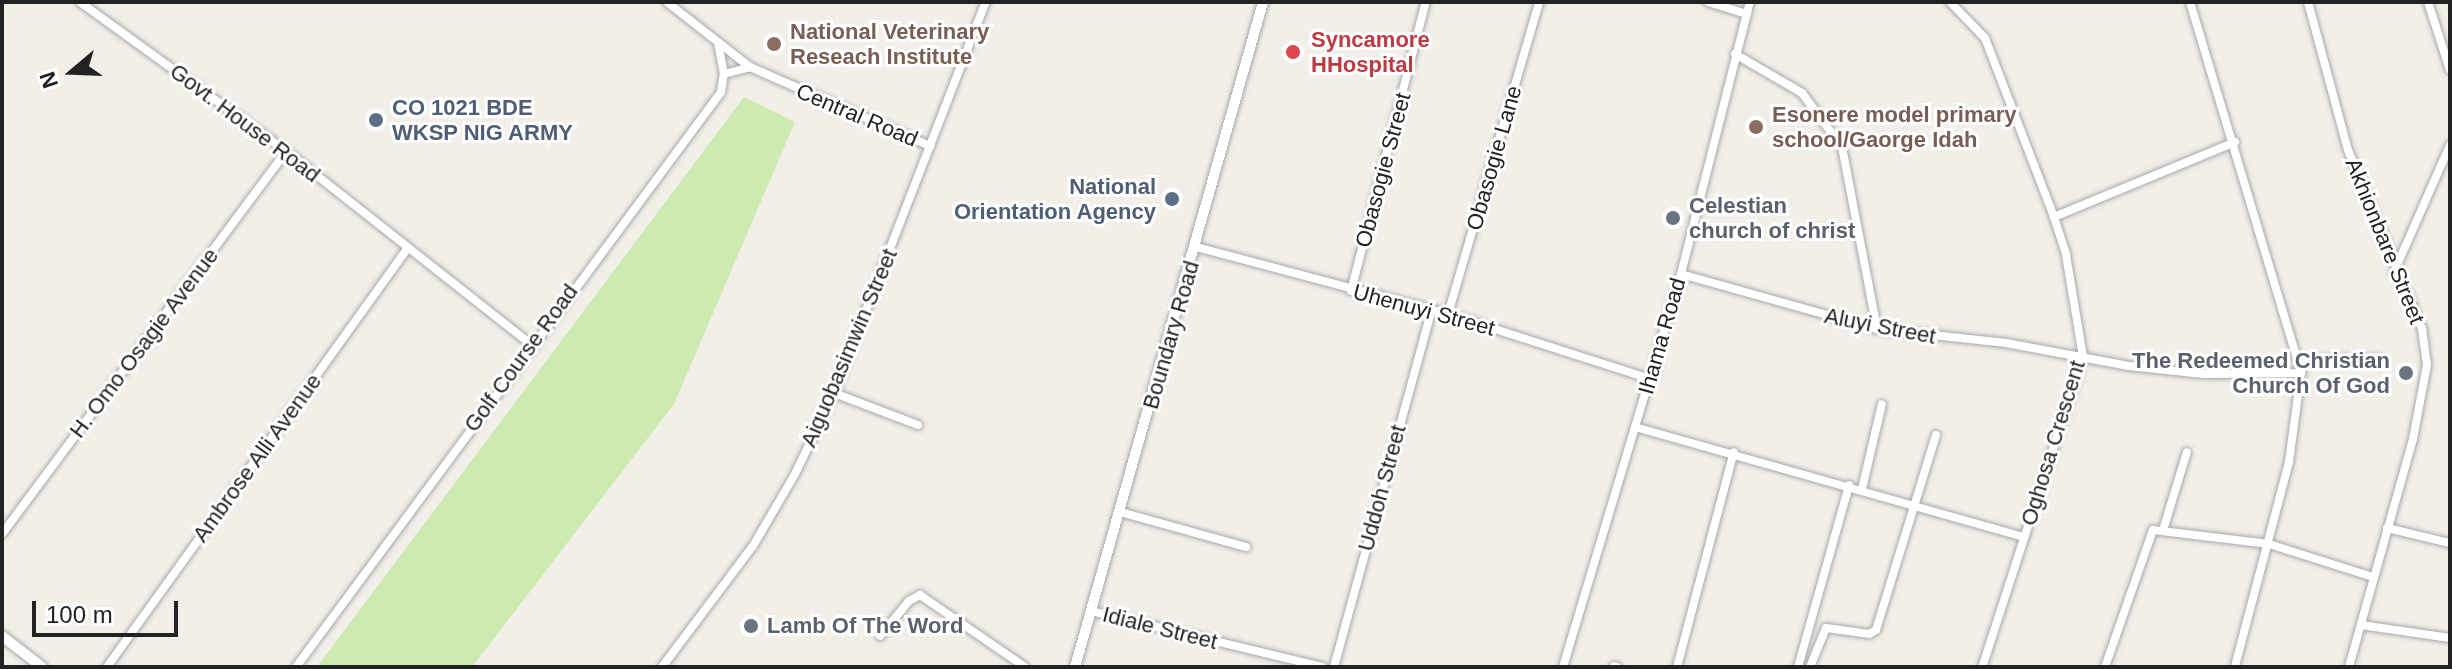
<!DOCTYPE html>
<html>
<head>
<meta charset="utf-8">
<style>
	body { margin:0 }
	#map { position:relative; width:2452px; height:669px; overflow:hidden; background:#f2efe9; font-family:Arial,sans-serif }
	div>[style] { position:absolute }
	.grass>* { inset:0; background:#cdebb0 }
	.roads { filter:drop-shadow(0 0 2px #a9a9a9) drop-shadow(0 0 2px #a9a9a9) }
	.minor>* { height:8px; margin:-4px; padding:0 4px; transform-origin:4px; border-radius:4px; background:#fff }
	.tertiary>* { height:10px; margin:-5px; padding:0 5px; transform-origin:5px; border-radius:5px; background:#fff }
	.dots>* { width:22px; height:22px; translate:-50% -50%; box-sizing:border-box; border:4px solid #fff; border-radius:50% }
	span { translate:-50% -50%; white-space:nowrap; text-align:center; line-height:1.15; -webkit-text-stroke:6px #fff; paint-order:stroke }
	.education-label { font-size:22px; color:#785e54; font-weight:700 }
	.left { translate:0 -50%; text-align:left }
	.health-label { font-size:22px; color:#be3a42; font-weight:700 }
	.service-label { font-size:22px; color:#4e5e75; font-weight:700 }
	.right { translate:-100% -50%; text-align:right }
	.street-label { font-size:22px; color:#222 }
	.worship-label { font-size:22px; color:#5b616d; font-weight:700 }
	.frame { position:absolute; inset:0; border:4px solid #222; pointer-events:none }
	.north { position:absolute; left:32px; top:32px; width:80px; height:80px; -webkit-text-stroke:6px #fff; paint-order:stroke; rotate:251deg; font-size:22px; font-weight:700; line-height:32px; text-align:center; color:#222 }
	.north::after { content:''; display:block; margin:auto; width:28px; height:36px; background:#222; clip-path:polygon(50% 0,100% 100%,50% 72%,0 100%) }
	.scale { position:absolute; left:32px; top:601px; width:146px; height:36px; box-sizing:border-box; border:4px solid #222; border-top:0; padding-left:10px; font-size:24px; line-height:28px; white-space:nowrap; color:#222; -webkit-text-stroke:6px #fff; paint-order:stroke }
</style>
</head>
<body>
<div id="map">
	<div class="grass">
		<i style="clip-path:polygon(744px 97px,795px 122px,674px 404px,472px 667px,317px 667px)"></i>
	</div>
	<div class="roads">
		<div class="minor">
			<i style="left:80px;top:2px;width:254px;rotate:35.9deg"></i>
			<i style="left:286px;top:151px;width:311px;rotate:38.3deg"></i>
			<i style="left:667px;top:2px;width:105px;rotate:38.1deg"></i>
			<i style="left:750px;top:67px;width:197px;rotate:23.7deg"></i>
			<i style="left:1708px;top:2px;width:41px;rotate:17.1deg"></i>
			<i style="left:1950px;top:2px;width:50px;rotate:45.8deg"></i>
			<i style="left:1985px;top:38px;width:192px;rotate:68.9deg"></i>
			<i style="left:2054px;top:217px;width:40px;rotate:72deg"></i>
			<i style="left:2066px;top:255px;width:103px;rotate:80.5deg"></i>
			<i style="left:2083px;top:357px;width:326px;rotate:108deg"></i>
			<i style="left:2190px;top:2px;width:387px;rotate:73.3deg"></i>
			<i style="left:2301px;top:373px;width:90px;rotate:97.7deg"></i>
			<i style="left:2289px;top:462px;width:212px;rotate:104.8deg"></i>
			<i style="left:2308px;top:2px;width:153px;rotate:74.9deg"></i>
			<i style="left:2348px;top:150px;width:194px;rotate:67.5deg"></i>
			<i style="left:2422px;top:329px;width:36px;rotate:82deg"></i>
			<i style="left:2427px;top:365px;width:75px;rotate:100.7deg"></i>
			<i style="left:2413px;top:439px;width:237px;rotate:105.7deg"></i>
			<i style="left:2428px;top:2px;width:71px;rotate:72.1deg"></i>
			<i style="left:1735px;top:54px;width:78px;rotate:30.2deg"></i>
			<i style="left:1802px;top:93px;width:67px;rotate:53.5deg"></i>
			<i style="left:1842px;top:147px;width:185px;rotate:79.1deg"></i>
			<i style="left:724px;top:74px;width:27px;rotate:-15deg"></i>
			<i style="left:2054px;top:217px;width:196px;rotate:-22.5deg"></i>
			<i style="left:1196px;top:247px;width:261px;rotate:14.9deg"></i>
			<i style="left:1448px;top:314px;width:212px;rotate:17.8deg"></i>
			<i style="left:2394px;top:272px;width:139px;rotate:-66.2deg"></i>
			<i style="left:1681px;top:274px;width:204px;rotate:15.7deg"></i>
			<i style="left:1877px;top:329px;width:130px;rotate:6.2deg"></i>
			<i style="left:2006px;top:343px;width:125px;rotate:10.6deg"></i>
			<i style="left:2129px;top:366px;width:75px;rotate:6.1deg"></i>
			<i style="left:2204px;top:374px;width:97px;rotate:-0.6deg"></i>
			<i style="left:1351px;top:291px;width:299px;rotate:-75.5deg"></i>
			<i style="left:1448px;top:314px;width:325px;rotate:-73.7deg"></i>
			<i style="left:2298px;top:360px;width:81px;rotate:-0.7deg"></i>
			<i style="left:834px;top:393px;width:90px;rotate:20.9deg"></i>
			<i style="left:1635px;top:427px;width:404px;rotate:15.8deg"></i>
			<i style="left:1862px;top:489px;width:87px;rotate:-76.8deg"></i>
			<i style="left:1120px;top:512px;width:131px;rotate:15.5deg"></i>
			<i style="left:2164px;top:527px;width:78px;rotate:-73deg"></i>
			<i style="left:2387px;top:528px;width:65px;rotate:13.4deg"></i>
			<i style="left:2px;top:534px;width:477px;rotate:-53.4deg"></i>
			<i style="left:1091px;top:611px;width:238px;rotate:13.6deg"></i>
			<i style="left:2361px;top:625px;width:90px;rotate:8.3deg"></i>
			<i style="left:880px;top:636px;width:45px;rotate:-50.4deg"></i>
			<i style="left:909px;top:601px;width:13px;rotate:-29deg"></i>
			<i style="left:920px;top:595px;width:127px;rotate:34.4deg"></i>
			<i style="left:1614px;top:666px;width:3px;rotate:18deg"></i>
			<i style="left:107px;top:667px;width:515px;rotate:-54.33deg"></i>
			<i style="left:296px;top:667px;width:715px;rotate:-53.53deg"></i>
			<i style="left:721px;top:92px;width:18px;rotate:-81deg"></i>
			<i style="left:724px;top:74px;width:31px;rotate:-101deg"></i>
			<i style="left:662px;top:667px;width:151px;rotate:-53.1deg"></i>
			<i style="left:753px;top:546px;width:83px;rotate:-59.7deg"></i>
			<i style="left:795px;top:474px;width:90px;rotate:-64.3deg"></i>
			<i style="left:834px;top:393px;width:420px;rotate:-68.8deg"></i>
			<i style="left:1334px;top:667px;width:371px;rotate:-74.7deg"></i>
			<i style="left:1563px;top:667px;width:410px;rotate:-73.3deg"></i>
			<i style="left:1681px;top:274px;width:281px;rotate:-75.8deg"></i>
			<i style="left:1677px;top:667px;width:222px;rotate:-75.2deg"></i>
			<i style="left:1798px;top:667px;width:189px;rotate:-74.3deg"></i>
			<i style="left:1810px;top:667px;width:42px;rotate:-67.7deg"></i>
			<i style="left:1826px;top:628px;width:43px;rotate:7.9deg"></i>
			<i style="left:1869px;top:634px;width:8px;rotate:-30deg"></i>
			<i style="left:1876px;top:630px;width:204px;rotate:-72.9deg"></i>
			<i style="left:2105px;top:667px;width:145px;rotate:-70.7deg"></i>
			<i style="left:2153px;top:530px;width:117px;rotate:6.9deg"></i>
			<i style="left:2269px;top:544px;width:109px;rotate:17.6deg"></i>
		</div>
		<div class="tertiary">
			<i style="left:2px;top:636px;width:51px;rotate:37.8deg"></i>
			<i style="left:1075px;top:667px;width:691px;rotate:-74.21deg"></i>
		</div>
	</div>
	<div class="dots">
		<i style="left:774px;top:44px;background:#8d6e63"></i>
		<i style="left:1293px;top:52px;background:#e0444e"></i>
		<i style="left:376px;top:120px;background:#5c6f8a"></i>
		<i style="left:1756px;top:127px;background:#8d6e63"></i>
		<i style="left:1172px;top:199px;background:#5c6f8a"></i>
		<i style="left:1673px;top:218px;background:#6b7280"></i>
		<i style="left:2406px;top:373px;background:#6b7280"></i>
		<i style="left:751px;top:626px;background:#6b7280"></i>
	</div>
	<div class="education-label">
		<span class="left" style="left:790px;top:44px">National Veterinary<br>Reseach Institute</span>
		<span class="left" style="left:1772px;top:127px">Esonere model primary<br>school/Gaorge Idah</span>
	</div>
	<div class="health-label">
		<span class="left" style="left:1311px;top:52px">Syncamore<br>HHospital</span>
	</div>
	<div class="service-label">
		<span class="left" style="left:392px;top:120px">CO 1021 BDE<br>WKSP NIG ARMY</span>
		<span class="right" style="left:1156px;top:199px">National<br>Orientation Agency</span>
	</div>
	<div class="street-label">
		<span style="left:857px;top:115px;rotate:23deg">Central Road</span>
		<span style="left:245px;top:123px;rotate:37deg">Govt. House Road</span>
		<span style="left:1494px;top:158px;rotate:-74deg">Obasogie Lane</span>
		<span style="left:1383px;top:170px;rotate:-75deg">Obasogie Street</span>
		<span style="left:2385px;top:241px;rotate:68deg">Akhionbare Street</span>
		<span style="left:1424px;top:310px;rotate:15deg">Uhenuyi Street</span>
		<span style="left:1880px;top:326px;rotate:11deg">Aluyi Street</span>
		<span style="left:1171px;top:335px;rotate:-74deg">Boundary Road</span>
		<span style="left:1662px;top:336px;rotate:-74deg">Ihama Road</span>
		<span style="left:144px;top:343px;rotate:-53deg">H. Omo Osagie Avenue</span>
		<span style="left:849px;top:348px;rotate:-67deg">Aiguobasimwin Street</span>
		<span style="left:521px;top:358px;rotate:-54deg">Golf Course Road</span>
		<span style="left:2053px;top:443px;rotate:-73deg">Oghosa Crescent</span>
		<span style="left:257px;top:458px;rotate:-54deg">Ambrose Alli Avenue</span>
		<span style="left:1382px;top:488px;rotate:-75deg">Uddoh Street</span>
		<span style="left:1160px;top:628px;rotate:14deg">Idiale Street</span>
	</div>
	<div class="worship-label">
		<span class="left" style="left:1689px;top:218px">Celestian<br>church of christ</span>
		<span class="right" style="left:2390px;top:373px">The Redeemed Christian<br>Church Of God</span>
		<span class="left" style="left:767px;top:626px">Lamb Of The Word</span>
	</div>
	<div class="frame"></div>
	<div class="north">N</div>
	<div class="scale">100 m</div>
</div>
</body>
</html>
